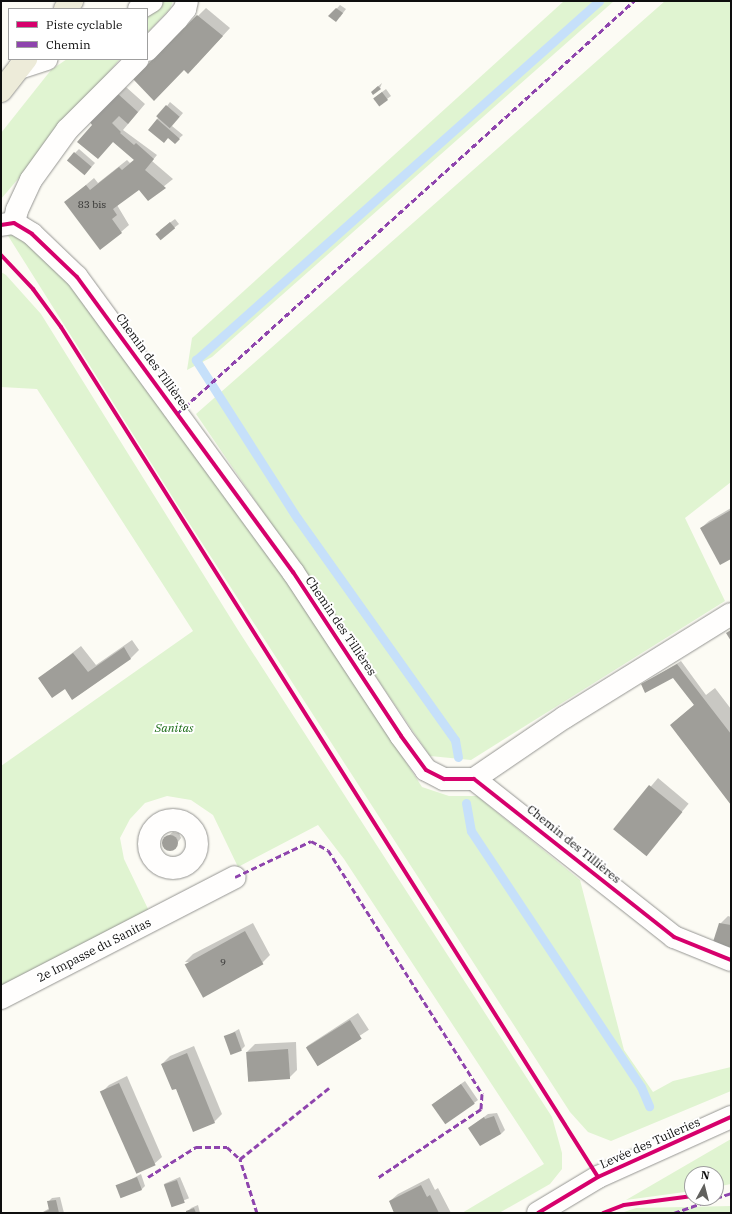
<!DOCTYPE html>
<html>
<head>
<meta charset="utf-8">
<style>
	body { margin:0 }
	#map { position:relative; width:732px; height:1214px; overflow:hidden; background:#fcfbf4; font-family:"IBM Plex Serif",serif }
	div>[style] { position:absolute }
	.green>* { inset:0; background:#e0f4d1 }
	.shadow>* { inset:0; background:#0003; transform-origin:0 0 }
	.stream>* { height:9px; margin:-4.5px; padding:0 4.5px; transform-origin:4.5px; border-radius:4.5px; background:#c6e0fa }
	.building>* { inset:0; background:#9f9e99; transform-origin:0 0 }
	.round { border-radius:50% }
	.roads { filter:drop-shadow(0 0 1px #959592) drop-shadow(0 0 1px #959592) }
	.minor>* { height:22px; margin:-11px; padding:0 11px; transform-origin:11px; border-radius:11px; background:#fffefd }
	.minor>.ring { margin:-11px; padding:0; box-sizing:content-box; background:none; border:22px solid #fffefd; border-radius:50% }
	.major>* { height:22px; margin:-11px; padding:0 11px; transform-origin:11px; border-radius:11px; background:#edebd9 }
	.quiet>* { height:3px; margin-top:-1.5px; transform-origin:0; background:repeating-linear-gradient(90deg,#8e44ad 0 6px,transparent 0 9px) }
	.cycleway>* { height:4px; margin:-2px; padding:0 2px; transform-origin:2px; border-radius:2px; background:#d6006c }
	span { translate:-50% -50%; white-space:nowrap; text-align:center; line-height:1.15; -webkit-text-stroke:4px #fff; paint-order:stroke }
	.number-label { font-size:10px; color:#323231 }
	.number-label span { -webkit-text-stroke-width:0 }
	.street-label { font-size:12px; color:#0e0e0e }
	.park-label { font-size:12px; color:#1d6d18; font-style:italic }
	.frame { position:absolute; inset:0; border:2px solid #0e0e0e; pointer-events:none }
	.legend { position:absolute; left:8px; top:8px; width:140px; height:52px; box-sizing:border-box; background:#fff; border:1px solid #9f9f9f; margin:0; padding:5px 7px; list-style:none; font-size:12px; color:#0e0e0e }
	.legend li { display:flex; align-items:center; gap:8px; height:20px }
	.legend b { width:20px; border:1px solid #9f9f9f }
	.north { position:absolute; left:684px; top:1166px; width:40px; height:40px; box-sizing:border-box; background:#fff; border:1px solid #9f9f9f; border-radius:50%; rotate:7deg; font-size:11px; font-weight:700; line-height:16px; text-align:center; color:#0e0e0e }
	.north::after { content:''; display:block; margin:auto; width:14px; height:18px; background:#61615e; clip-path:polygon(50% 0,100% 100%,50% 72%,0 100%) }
</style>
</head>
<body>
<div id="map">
	<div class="green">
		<i style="clip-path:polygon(157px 1px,173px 1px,170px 9px,147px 33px,147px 9px)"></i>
		<i style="clip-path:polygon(564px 1px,614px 1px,212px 357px,187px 370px,192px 338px)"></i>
		<i style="clip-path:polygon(665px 1px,731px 1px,731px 482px,685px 518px,725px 601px,471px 760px,430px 756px,196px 414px)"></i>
		<i style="clip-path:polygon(67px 59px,120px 59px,1px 199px,1px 133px,51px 70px)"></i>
		<i style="clip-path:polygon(5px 231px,20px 234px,70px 285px,313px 617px,422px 787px,449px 796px,477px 796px,580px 880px,624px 1050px,653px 1092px,673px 1081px,731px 1067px,731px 1091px,611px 1141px,588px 1132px,570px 1112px,182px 512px)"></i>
		<i style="clip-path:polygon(1px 272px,6px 275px,41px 314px,238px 630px,552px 1117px,562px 1153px,562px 1169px,550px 1184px,499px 1213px,462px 1213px,544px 1164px,344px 859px,318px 825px,238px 867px,213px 815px,191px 800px,167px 796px,145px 803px,130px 819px,120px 838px,124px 859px,149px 911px,1px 988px,1px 766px,193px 631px,37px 389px,1px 387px)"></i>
		<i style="clip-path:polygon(731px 1139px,731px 1184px,716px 1187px,716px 1174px,692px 1174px,692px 1191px,626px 1200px)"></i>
		<i style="clip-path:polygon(731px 1206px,731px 1213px,621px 1213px,636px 1208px)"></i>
	</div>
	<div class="shadow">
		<i style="clip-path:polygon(340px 5px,346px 9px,340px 17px,330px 16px)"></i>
		<i style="clip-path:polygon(206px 8px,230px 28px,196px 65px,134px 79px)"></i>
		<i style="clip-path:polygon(382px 83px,380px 88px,376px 88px)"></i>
		<i style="clip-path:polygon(126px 87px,145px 104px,123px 130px,157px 155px,152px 161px,173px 179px,148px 199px,139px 189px,117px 205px,129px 225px,121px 232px,66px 202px,94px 178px,98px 183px,127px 160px,130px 163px,135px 159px,91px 122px)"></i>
		<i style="clip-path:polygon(386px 89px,391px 96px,387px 99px,374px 98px)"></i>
		<i style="clip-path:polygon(170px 102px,183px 113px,172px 126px,183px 135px,175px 142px,169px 137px,149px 130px)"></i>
		<i style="clip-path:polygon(79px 149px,95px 163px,85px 174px,75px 153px)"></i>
		<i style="clip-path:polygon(175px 219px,179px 224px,160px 239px,160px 230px)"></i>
		<i style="clip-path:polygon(731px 508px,731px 559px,701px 528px,709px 521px)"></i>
		<i style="clip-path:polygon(132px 640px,139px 650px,131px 658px,73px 699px,65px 688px,39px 679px,81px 646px,96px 665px)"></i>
		<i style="clip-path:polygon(681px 661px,706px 695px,715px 688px,731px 709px,731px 803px,671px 725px,695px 704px,673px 676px,642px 685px)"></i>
		<i style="left:658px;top:778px;width:40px;height:67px;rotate:40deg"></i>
		<i style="clip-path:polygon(173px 832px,179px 833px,181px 838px,172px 850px,168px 850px,163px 845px,164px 839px)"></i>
		<i style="clip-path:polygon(728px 916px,731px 917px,731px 947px,720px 924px)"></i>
		<i style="clip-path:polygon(253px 923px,270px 955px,262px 963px,185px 962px,193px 954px)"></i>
		<i style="left:358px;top:1013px;width:20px;height:61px;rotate:57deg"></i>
		<i style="clip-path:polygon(239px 1029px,245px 1046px,241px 1050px,225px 1037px)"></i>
		<i style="clip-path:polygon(296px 1042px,297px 1070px,289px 1078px,247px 1052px,255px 1044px)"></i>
		<i style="clip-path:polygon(194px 1046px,222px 1114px,214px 1122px,176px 1087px,162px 1064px,170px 1056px)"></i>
		<i style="clip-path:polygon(127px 1076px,162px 1157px,154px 1164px,101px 1093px,109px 1085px)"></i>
		<i style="clip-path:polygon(465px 1081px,478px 1100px,474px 1103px,433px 1104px)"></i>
		<i style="clip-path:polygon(497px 1113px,505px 1130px,501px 1134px,469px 1128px,488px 1114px)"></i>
		<i style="clip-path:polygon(141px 1174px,145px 1186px,142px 1189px,117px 1187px)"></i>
		<i style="left:180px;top:1177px;width:23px;height:17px;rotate:67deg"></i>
		<i style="clip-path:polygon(429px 1178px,435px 1190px,438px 1188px,451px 1213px,393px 1213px,395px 1212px,390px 1201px,398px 1194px)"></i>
		<i style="clip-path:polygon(60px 1197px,64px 1213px,41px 1213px,50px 1208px,48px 1202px,52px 1198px)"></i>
		<i style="clip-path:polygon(198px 1205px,200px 1213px,187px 1213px,191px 1208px)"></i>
	</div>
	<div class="stream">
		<i style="left:458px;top:757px;width:17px;rotate:-100deg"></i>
		<i style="left:455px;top:740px;width:272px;rotate:-125.4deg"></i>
		<i style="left:297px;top:518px;width:188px;rotate:-122.6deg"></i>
		<i style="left:196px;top:360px;width:540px;rotate:-41.7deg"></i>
		<i style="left:466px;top:803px;width:28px;rotate:80deg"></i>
		<i style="left:471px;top:831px;width:307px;rotate:56.4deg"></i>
		<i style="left:641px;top:1087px;width:21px;rotate:67deg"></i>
	</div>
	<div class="building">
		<i style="clip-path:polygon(336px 8px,343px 13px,336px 22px,328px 16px)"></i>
		<i style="clip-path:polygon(197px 15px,223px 36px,188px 74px,184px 70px,154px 101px,133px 79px)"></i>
		<i style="clip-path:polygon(378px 86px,381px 89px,373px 95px,371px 92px)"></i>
		<i style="left:382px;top:92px;width:10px;height:11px;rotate:53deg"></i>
		<i style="clip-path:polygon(118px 94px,138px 112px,128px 124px,119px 116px,112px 123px,121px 132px,120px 133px,134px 145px,136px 143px,154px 159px,145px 170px,166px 188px,148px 201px,139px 190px,113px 209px,117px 215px,112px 219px,122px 233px,100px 250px,64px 202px,86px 185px,90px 190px,119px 167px,122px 170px,134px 160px,113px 142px,98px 159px,77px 142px,92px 125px,90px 122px)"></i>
		<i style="left:166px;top:105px;width:18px;height:15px;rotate:41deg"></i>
		<i style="clip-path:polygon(157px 119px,180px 139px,175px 144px,168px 138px,164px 143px,148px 130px)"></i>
		<i style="left:74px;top:152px;width:23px;height:11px;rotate:40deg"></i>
		<i style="left:170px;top:222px;width:8px;height:19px;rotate:50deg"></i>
		<i style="clip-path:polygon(731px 510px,731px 559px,720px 565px,700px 528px)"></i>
		<i style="clip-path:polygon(731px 630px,731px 641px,726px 633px)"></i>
		<i style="clip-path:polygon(124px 647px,131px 659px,72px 700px,65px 689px,52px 698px,38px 678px,73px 653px,88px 672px)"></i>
		<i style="clip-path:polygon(677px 664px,731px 734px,731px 805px,670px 725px,694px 705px,673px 678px,645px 693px,641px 684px)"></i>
		<i style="left:649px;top:785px;width:43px;height:57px;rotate:39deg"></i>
		<i class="round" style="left:162px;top:835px;width:16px;height:16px"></i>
		<i style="clip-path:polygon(719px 923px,731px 925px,731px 948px,713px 942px)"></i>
		<i style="left:245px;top:931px;width:38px;height:69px;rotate:61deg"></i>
		<i style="left:350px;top:1020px;width:22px;height:52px;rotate:58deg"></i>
		<i style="left:235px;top:1032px;width:20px;height:12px;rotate:70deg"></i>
		<i style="left:288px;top:1049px;width:30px;height:42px;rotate:86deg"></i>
		<i style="clip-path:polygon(187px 1053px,215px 1123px,193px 1132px,176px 1089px,172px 1090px,161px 1064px)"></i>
		<i style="left:119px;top:1083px;width:90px;height:21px;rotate:66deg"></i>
		<i style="left:461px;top:1084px;width:24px;height:36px;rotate:55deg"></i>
		<i style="clip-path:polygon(494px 1116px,501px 1134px,480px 1146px,468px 1128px,484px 1117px,485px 1119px)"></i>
		<i style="left:137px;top:1177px;width:14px;height:23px;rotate:69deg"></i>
		<i style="left:177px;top:1180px;width:24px;height:14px;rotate:71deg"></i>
		<i style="clip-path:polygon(421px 1185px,427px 1197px,430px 1195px,439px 1213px,394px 1213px,389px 1201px)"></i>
		<i style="clip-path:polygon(56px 1200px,59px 1213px,41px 1213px,49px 1210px,47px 1201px)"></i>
		<i style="clip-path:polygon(194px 1208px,196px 1213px,186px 1213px,186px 1211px)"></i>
	</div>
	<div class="roads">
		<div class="minor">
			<i style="left:139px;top:9px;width:15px;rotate:-32deg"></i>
			<i style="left:147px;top:50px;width:43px;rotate:-45.9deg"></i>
			<i style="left:177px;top:19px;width:13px;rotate:-51deg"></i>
			<i style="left:185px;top:9px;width:8px;rotate:-76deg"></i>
			<i style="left:19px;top:68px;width:29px;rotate:-18deg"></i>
			<i style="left:14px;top:223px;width:13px;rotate:-77deg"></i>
			<i style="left:17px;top:210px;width:33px;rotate:-65deg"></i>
			<i style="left:31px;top:180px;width:62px;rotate:-54.2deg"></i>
			<i style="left:67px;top:130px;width:100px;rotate:-45deg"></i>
			<i style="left:1px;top:225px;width:13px;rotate:-9deg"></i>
			<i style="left:14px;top:223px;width:21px;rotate:31deg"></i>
			<i style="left:32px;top:234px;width:62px;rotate:43.7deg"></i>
			<i style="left:77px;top:277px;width:366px;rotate:53.8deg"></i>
			<i style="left:293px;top:572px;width:196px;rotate:56.6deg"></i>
			<i style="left:401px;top:736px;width:42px;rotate:53.7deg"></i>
			<i style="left:426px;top:770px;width:20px;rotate:27deg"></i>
			<i style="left:444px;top:779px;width:30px"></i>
			<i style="left:474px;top:779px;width:255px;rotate:38.3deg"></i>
			<i style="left:674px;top:937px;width:61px;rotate:22deg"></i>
			<i style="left:474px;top:779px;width:110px;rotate:-34.3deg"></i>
			<i style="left:565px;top:717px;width:195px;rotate:-31.8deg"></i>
			<i class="ring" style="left:149px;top:820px;width:26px;height:26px"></i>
			<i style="left:1px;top:998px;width:263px;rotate:-27.3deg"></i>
			<i style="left:538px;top:1213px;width:70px;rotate:-31deg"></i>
			<i style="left:598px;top:1177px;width:146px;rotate:-24.3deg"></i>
		</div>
		<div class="major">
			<i style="left:65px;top:9px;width:11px;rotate:-49deg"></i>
			<i style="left:1px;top:91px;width:41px;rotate:-52deg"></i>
		</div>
	</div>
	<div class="quiet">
		<i style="left:178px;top:413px;width:615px;rotate:-42.1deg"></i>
		<i style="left:235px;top:877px;width:84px;rotate:-25.3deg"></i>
		<i style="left:311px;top:841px;width:19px;rotate:28deg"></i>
		<i style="left:328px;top:850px;width:289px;rotate:57.7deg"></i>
		<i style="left:482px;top:1094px;width:15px;rotate:94deg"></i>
		<i style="left:481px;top:1109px;width:125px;rotate:146.4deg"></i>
		<i style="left:148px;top:1177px;width:57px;rotate:-32deg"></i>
		<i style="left:196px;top:1147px;width:31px"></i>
		<i style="left:227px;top:1147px;width:18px;rotate:43deg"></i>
		<i style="left:716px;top:1198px;width:16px;rotate:-18deg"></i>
		<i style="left:257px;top:1213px;width:57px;rotate:-107.5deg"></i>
		<i style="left:240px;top:1159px;width:114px;rotate:-38.6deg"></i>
		<i style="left:674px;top:1213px;width:45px;rotate:-19.7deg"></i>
	</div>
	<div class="cycleway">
		<i style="left:1px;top:225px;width:13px;rotate:-9deg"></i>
		<i style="left:14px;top:223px;width:21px;rotate:31deg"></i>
		<i style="left:32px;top:234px;width:62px;rotate:43.7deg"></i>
		<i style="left:77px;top:277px;width:366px;rotate:53.8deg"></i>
		<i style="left:293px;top:572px;width:196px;rotate:56.6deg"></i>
		<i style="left:401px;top:736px;width:42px;rotate:53.7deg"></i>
		<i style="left:426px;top:770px;width:20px;rotate:27deg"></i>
		<i style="left:444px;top:779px;width:30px"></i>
		<i style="left:474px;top:779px;width:255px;rotate:38.3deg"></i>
		<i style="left:674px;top:937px;width:61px;rotate:22deg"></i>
		<i style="left:1px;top:255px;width:47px;rotate:46.7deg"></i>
		<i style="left:33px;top:289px;width:47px;rotate:53.6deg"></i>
		<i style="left:61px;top:327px;width:1005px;rotate:57.72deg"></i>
		<i style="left:538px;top:1213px;width:70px;rotate:-31deg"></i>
		<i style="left:598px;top:1177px;width:146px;rotate:-24.3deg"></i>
		<i style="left:603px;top:1213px;width:22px;rotate:-21deg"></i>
		<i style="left:624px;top:1205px;width:69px;rotate:-7.5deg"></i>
	</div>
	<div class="number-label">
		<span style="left:92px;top:205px">83 bis</span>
		<span style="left:223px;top:963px">9</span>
	</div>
	<div class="street-label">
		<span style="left:153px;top:362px;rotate:54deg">Chemin des Tillières</span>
		<span style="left:341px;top:626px;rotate:56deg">Chemin des Tillières</span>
		<span style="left:574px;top:844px;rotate:39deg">Chemin des Tillières</span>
		<span style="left:94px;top:950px;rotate:-27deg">2e Impasse du Sanitas</span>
		<span style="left:650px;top:1143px;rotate:-24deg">Levée des Tuileries</span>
	</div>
	<div class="park-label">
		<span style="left:174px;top:728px">Sanitas</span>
	</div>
	<div class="frame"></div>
	<ul class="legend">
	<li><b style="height:5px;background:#d6006c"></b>Piste cyclable</li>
	<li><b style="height:5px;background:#8e44ad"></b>Chemin</li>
	</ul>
	<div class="north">N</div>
</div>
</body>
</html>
